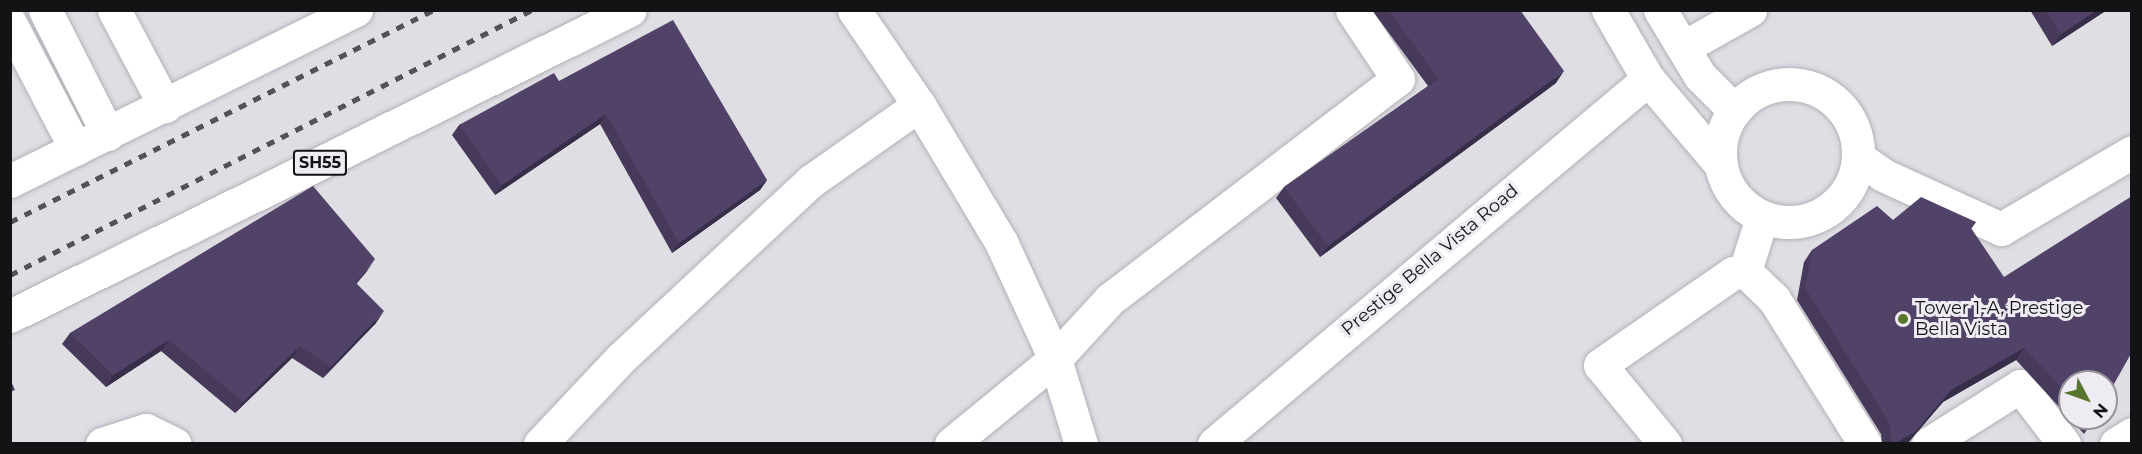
<!DOCTYPE html>
<html>
<head>
<meta charset="utf-8">
<style>
	body { margin:0 }
	#map { position:relative; width:2142px; height:454px; overflow:hidden; background:#e0dee5; font-family:Montserrat,sans-serif }
	div>[style] { position:absolute }
	.roads { filter:drop-shadow(0 0 2px #b3b0b7) drop-shadow(0 0 2px #b3b0b7) }
	.minor>* { height:33px; margin:-16.5px; padding:0 16.5px; transform-origin:16.5px; border-radius:16.5px; background:#fff }
	.minor>.ring { margin:-16.5px; padding:0; box-sizing:content-box; background:none; border:33px solid #fff; border-radius:50% }
	.major>* { height:33px; margin:-16.5px; padding:0 16.5px; transform-origin:16.5px; border-radius:16.5px; background:#fff }
	.rail>* { height:4.5px; margin-top:-2.25px; transform-origin:0; background:repeating-linear-gradient(90deg,#535256 0 8px,transparent 0 16px) }
	.wall>* { inset:0; background:#463959 }
	.shaded-wall>* { inset:0; background:#392e49 }
	.building>* { inset:0; background:#514268 }
	.dots>* { width:16px; height:16px; translate:-50% -50%; box-sizing:border-box; border:3px solid #eeebf2; border-radius:50% }
	span { translate:-50% -50%; white-space:nowrap; text-align:center; line-height:1.15; -webkit-text-stroke:6px #eeebf2; paint-order:stroke }
	.shield-label span { padding:2px 4px; background:#eeebf2; border:2px solid; border-radius:4px; -webkit-text-stroke-width:0 }
	.shield-label { font-size:16px; color:#131214; font-weight:700 }
	.street-label { font-size:18px; color:#131214 }
	.poi-label { font-size:18px; color:#131214 }
	.left { translate:0 -50%; text-align:left }
	.frame { position:absolute; inset:0; border:12px solid #131214; pointer-events:none }
	.north { position:absolute; left:2058px; top:370px; width:60px; height:60px; box-sizing:border-box; background:#eeebf2; border:2px solid #969499; border-radius:50%; rotate:131deg; font-size:16px; font-weight:700; line-height:24px; text-align:center; color:#131214 }
	.north::after { content:''; display:block; margin:auto; width:21px; height:27px; background:#58762b; clip-path:polygon(50% 0,100% 100%,50% 72%,0 100%) }
</style>
</head>
<body>
<div id="map">
	<div class="roads">
		<div class="minor">
			<i style="left:45px;top:10px;width:139px;rotate:63.1deg"></i>
			<i style="left:114px;top:10px;width:109px;rotate:62deg"></i>
			<i style="left:1608px;top:10px;width:80px;rotate:59.9deg"></i>
			<i style="left:1648px;top:79px;width:113px;rotate:49.7deg"></i>
			<i style="left:1660px;top:10px;width:77px;rotate:58.8deg"></i>
			<i style="left:1700px;top:76px;width:49px;rotate:45deg"></i>
			<i style="left:10px;top:23px;width:142px;rotate:62.4deg"></i>
			<i style="left:1684px;top:47px;width:76px;rotate:-29.3deg"></i>
			<i class="ring" style="left:1720px;top:84px;width:105px;height:105px"></i>
			<i style="left:919px;top:105px;width:160px;rotate:59.1deg"></i>
			<i style="left:1001px;top:242px;width:129px;rotate:65.2deg"></i>
			<i style="left:1055px;top:359px;width:89px;rotate:73deg"></i>
			<i style="left:1859px;top:158px;width:29px;rotate:35deg"></i>
			<i style="left:1883px;top:175px;width:130px;rotate:24.6deg"></i>
			<i style="left:2001px;top:229px;width:152px;rotate:-30.4deg"></i>
			<i style="left:1745px;top:271px;width:57px;rotate:-72.5deg"></i>
			<i style="left:102px;top:444px;width:46px;rotate:-17.7deg"></i>
			<i style="left:146px;top:430px;width:32px;rotate:26deg"></i>
			<i style="left:540px;top:444px;width:117px;rotate:-46.7deg"></i>
			<i style="left:620px;top:359px;width:261px;rotate:-43deg"></i>
			<i style="left:811px;top:181px;width:132px;rotate:-35.1deg"></i>
			<i style="left:919px;top:105px;width:115px;rotate:-124.4deg"></i>
			<i style="left:951px;top:444px;width:134px;rotate:-39.3deg"></i>
			<i style="left:1055px;top:359px;width:81px;rotate:-47.5deg"></i>
			<i style="left:1110px;top:299px;width:362px;rotate:-37.4deg"></i>
			<i style="left:1398px;top:79px;width:83px;rotate:-123.7deg"></i>
			<i style="left:1214px;top:444px;width:567px;rotate:-40.06deg"></i>
			<i style="left:1665px;top:444px;width:102px;rotate:-129.4deg"></i>
			<i style="left:1600px;top:365px;width:162px;rotate:-34.7deg"></i>
			<i style="left:1733px;top:273px;width:12px;rotate:-9deg"></i>
			<i style="left:1745px;top:271px;width:40px;rotate:44deg"></i>
			<i style="left:1774px;top:299px;width:171px;rotate:57.9deg"></i>
			<i style="left:1928px;top:444px;width:109px;rotate:-32.2deg"></i>
			<i style="left:2020px;top:386px;width:73px;rotate:52.8deg"></i>
			<i style="left:2116px;top:444px;width:19px;rotate:-32deg"></i>
		</div>
		<div class="major">
			<i style="left:10px;top:181px;width:386px;rotate:-26.3deg"></i>
			<i style="left:10px;top:316px;width:691px;rotate:-26.27deg"></i>
		</div>
	</div>
	<div class="rail">
		<i style="left:10px;top:222px;width:473px;rotate:-26.6deg"></i>
		<i style="left:10px;top:275px;width:585px;rotate:-26.92deg"></i>
	</div>
	<div class="wall">
		<i style="clip-path:polygon(1372px 10px,1520px 10px,1556px 83px,1320px 257px,1276px 198px,1284px 187px,1428px 86px)"></i>
		<i style="clip-path:polygon(2030px 10px,2107px 10px,2052px 46px)"></i>
		<i style="clip-path:polygon(559px 81px,767px 180px,760px 190px,672px 253px,600px 124px,495px 195px,452px 135px,459px 125px)"></i>
		<i style="clip-path:polygon(1893px 220px,1976px 222px,1971px 229px,2070px 382px,2070px 418px,2095px 418px,2084px 434px,2016px 360px,1943px 402px,1907px 444px,1882px 444px,1881px 434px,1797px 300px,1804px 262px,1812px 250px)"></i>
		<i style="clip-path:polygon(367px 271px,356px 284px,376px 323px,323px 378px,292px 358px,235px 413px,161px 351px,106px 387px,62px 344px,70px 333px)"></i>
	</div>
	<div class="shaded-wall">
		<i style="clip-path:polygon(2097px 10px,2107px 10px,2052px 46px,2061px 34px)"></i>
		<i style="clip-path:polygon(1564px 71px,1556px 83px,1320px 257px,1328px 246px)"></i>
		<i style="clip-path:polygon(606px 114px,600px 124px,495px 195px,502px 185px)"></i>
		<i style="clip-path:polygon(767px 180px,760px 190px,672px 253px,679px 243px)"></i>
		<i style="clip-path:polygon(375px 259px,367px 271px,348px 294px,356px 283px)"></i>
		<i style="clip-path:polygon(384px 311px,376px 323px,323px 378px,331px 367px)"></i>
		<i style="clip-path:polygon(169px 340px,161px 351px,106px 387px,113px 375px)"></i>
		<i style="clip-path:polygon(300px 346px,292px 358px,235px 413px,243px 402px)"></i>
		<i style="clip-path:polygon(2024px 348px,2016px 360px,1943px 402px,1907px 444px,1894px 444px,1951px 390px)"></i>
	</div>
	<div class="building">
		<i style="clip-path:polygon(1388px 10px,1520px 10px,1564px 71px,1328px 246px,1284px 187px,1439px 79px)"></i>
		<i style="clip-path:polygon(2046px 10px,2097px 10px,2061px 34px)"></i>
		<i style="clip-path:polygon(673px 20px,767px 180px,679px 243px,606px 114px,502px 185px,459px 125px,554px 73px,559px 81px)"></i>
		<i style="clip-path:polygon(313px 186px,375px 259px,356px 283px,384px 311px,331px 367px,300px 346px,243px 402px,169px 340px,113px 375px,70px 333px)"></i>
		<i style="clip-path:polygon(2132px 196px,2132px 352px,2106px 398px,2106px 382px,2070px 382px,2070px 397px,2024px 348px,1951px 390px,1915px 432px,1894px 444px,1892px 444px,1889px 422px,1805px 288px,1812px 250px,1877px 206px,1893px 220px,1921px 197px,1976px 222px,1971px 228px,2004px 277px)"></i>
		<i style="clip-path:polygon(10px 379px,15px 390px,10px 392px)"></i>
	</div>
	<div class="dots">
		<i style="left:1903px;top:319px;background:#58762b"></i>
	</div>
	<div class="shield-label">
		<span style="left:320px;top:163px">SH55</span>
	</div>
	<div class="street-label">
		<span style="left:1430px;top:260px;rotate:-40deg">Prestige Bella Vista Road</span>
	</div>
	<div class="poi-label">
		<span class="left" style="left:1915px;top:319px">Tower 1-A, Prestige<br>Bella Vista</span>
	</div>
	<div class="frame"></div>
	<div class="north">N</div>
</div>
</body>
</html>
